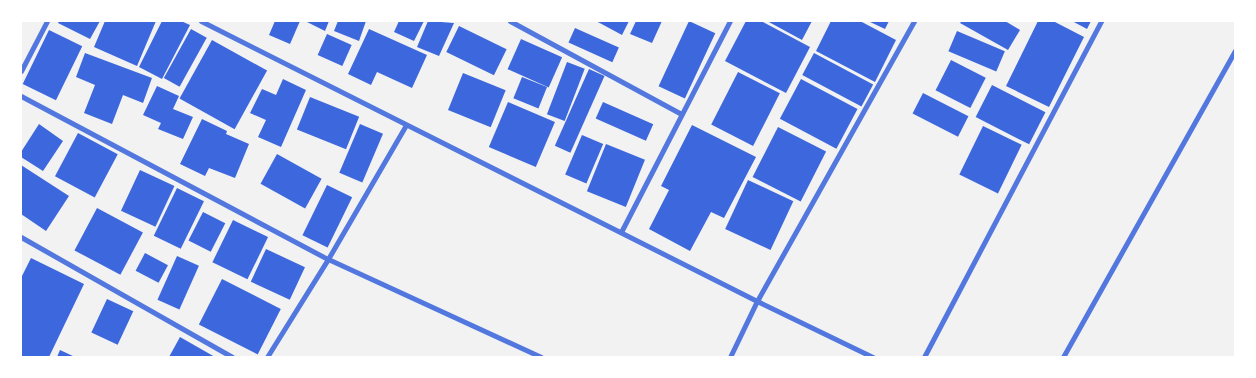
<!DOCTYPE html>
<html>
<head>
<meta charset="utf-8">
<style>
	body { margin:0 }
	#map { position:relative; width:1256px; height:378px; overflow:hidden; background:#f2f2f2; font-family:Cabin,sans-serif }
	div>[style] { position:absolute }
	.building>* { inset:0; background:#3d67dc; transform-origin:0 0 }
	.minor>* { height:5px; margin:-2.5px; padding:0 2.5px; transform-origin:2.5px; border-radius:2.5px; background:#5277de }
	span { translate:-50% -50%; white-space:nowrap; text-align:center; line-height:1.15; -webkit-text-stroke:4px #fff; paint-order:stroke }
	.frame { position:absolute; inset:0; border:22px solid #fff; pointer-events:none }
</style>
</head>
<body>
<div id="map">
	<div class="building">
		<i style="clip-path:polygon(59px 21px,100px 21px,90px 39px,58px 23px)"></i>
		<i style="clip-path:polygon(105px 21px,156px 21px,137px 66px,94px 47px)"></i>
		<i style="clip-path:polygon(162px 21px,181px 21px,190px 25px,162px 79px,139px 67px)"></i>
		<i style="clip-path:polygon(275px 21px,300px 21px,290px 44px,269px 35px)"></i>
		<i style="clip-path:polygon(305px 21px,329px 21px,325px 31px)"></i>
		<i style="clip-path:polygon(338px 21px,366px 21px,359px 41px,334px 31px)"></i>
		<i style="clip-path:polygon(399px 21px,424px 21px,414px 41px,394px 32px)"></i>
		<i style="clip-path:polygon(428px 21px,454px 23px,439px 56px,417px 47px)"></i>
		<i style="clip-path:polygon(596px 21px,629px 21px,622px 35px)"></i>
		<i style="clip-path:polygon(636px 21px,662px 21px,652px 43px,630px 34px)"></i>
		<i style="left:689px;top:21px;width:29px;height:72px;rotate:25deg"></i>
		<i style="clip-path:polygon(746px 21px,761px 21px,810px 47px,786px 93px,725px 61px)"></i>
		<i style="clip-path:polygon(767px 21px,812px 21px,802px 40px)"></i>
		<i style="clip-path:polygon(831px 21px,860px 21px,896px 40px,875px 82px,816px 51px)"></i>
		<i style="clip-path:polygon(868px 21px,889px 21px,885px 29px)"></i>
		<i style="clip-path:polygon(962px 21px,1005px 21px,1020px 30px,1008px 50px,960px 23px)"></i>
		<i style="clip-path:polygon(1038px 21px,1053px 21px,1084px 37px,1049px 107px,1006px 86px)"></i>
		<i style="clip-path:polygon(1072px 21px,1091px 21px,1087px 29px)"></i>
		<i style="left:459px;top:26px;width:53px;height:29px;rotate:26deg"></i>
		<i style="left:575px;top:28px;width:48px;height:16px;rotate:24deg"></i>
		<i style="left:191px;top:29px;width:18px;height:56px;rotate:29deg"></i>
		<i style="clip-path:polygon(369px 29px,427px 55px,412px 88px,377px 72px,371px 85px,348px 74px)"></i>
		<i style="left:49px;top:30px;width:37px;height:60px;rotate:26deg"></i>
		<i style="left:957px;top:31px;width:52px;height:22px;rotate:23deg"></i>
		<i style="left:327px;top:34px;width:27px;height:23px;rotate:24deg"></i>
		<i style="left:521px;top:39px;width:45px;height:33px;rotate:24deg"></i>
		<i style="left:212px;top:40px;width:63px;height:67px;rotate:29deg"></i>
		<i style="clip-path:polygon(85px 53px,152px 78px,143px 103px,123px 95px,112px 124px,84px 113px,95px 85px,76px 77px)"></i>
		<i style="left:814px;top:53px;width:67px;height:25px;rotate:28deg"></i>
		<i style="left:951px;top:60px;width:39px;height:34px;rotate:27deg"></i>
		<i style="left:567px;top:62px;width:19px;height:56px;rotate:21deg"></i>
		<i style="left:589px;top:69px;width:17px;height:84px;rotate:24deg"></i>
		<i style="left:738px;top:72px;width:47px;height:59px;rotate:27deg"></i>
		<i style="left:463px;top:73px;width:46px;height:40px;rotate:22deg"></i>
		<i style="left:522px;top:77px;width:27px;height:23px;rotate:22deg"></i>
		<i style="clip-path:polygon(283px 79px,306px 90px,281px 147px,258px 137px,266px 120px,250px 113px,262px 89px,276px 95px)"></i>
		<i style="left:801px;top:79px;width:64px;height:45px;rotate:28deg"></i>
		<i style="left:992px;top:85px;width:60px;height:36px;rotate:27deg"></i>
		<i style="clip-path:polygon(157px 86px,179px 96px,173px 109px,193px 117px,183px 139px,158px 129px,161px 123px,143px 115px)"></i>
		<i style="left:923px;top:93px;width:51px;height:23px;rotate:27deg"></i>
		<i style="left:310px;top:97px;width:53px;height:35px;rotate:22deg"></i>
		<i style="left:508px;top:102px;width:51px;height:49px;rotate:23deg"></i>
		<i style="left:603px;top:102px;width:55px;height:18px;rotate:24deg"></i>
		<i style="clip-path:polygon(202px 119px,227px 131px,226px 134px,249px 144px,235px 178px,209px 168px,205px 176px,180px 164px)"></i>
		<i style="clip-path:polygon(39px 124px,63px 141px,43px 171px,21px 157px,21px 152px)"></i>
		<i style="left:360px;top:124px;width:25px;height:53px;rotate:23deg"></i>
		<i style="clip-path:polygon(692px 125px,756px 157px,724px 218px,711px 212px,690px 251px,649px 229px,669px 190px,661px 186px)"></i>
		<i style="left:983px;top:126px;width:43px;height:54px;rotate:26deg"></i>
		<i style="left:778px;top:127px;width:54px;height:56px;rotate:27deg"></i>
		<i style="left:78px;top:133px;width:45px;height:49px;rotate:28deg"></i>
		<i style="left:582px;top:135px;width:23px;height:43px;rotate:23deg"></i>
		<i style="left:606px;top:144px;width:42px;height:51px;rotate:22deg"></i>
		<i style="left:277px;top:154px;width:51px;height:34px;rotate:29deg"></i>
		<i style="clip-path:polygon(21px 165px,69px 196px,46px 231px,21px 214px)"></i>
		<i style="left:140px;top:170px;width:38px;height:45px;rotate:25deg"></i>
		<i style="left:748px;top:180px;width:50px;height:54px;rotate:25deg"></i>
		<i style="left:327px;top:185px;width:28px;height:56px;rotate:26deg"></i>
		<i style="left:177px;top:188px;width:30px;height:53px;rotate:26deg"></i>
		<i style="left:97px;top:208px;width:52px;height:48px;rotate:28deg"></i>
		<i style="left:203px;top:212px;width:25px;height:32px;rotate:27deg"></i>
		<i style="left:233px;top:220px;width:39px;height:47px;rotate:26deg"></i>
		<i style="left:266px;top:249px;width:43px;height:36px;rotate:25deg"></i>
		<i style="left:145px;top:253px;width:26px;height:20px;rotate:28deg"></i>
		<i style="left:177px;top:256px;width:24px;height:48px;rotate:24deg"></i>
		<i style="clip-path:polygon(31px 258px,84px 284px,49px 357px,21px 357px,21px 278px)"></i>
		<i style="left:222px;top:279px;width:66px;height:51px;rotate:27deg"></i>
		<i style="left:107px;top:299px;width:29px;height:37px;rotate:25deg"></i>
		<i style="clip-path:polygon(180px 337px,215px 357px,169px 357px)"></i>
		<i style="clip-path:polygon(60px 350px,75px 357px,57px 357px)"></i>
	</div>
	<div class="minor">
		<i style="left:201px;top:21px;width:623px;rotate:26.73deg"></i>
		<i style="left:757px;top:301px;width:129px;rotate:25.8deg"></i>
		<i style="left:510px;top:21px;width:195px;rotate:28.5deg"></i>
		<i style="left:21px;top:71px;width:56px;rotate:-62.5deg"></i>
		<i style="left:21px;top:96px;width:348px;rotate:28deg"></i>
		<i style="left:328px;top:259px;width:234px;rotate:24.7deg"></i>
		<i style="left:621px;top:232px;width:237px;rotate:-62.7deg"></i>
		<i style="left:21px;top:237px;width:243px;rotate:29.6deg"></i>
		<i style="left:267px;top:357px;width:115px;rotate:-58.1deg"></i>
		<i style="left:328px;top:259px;width:155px;rotate:-59.8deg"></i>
		<i style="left:730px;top:357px;width:62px;rotate:-64.3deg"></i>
		<i style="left:757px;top:301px;width:321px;rotate:-60.7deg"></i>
		<i style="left:924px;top:357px;width:380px;rotate:-62.2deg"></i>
		<i style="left:1063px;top:357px;width:351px;rotate:-60.7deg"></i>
	</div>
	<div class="frame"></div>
</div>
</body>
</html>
